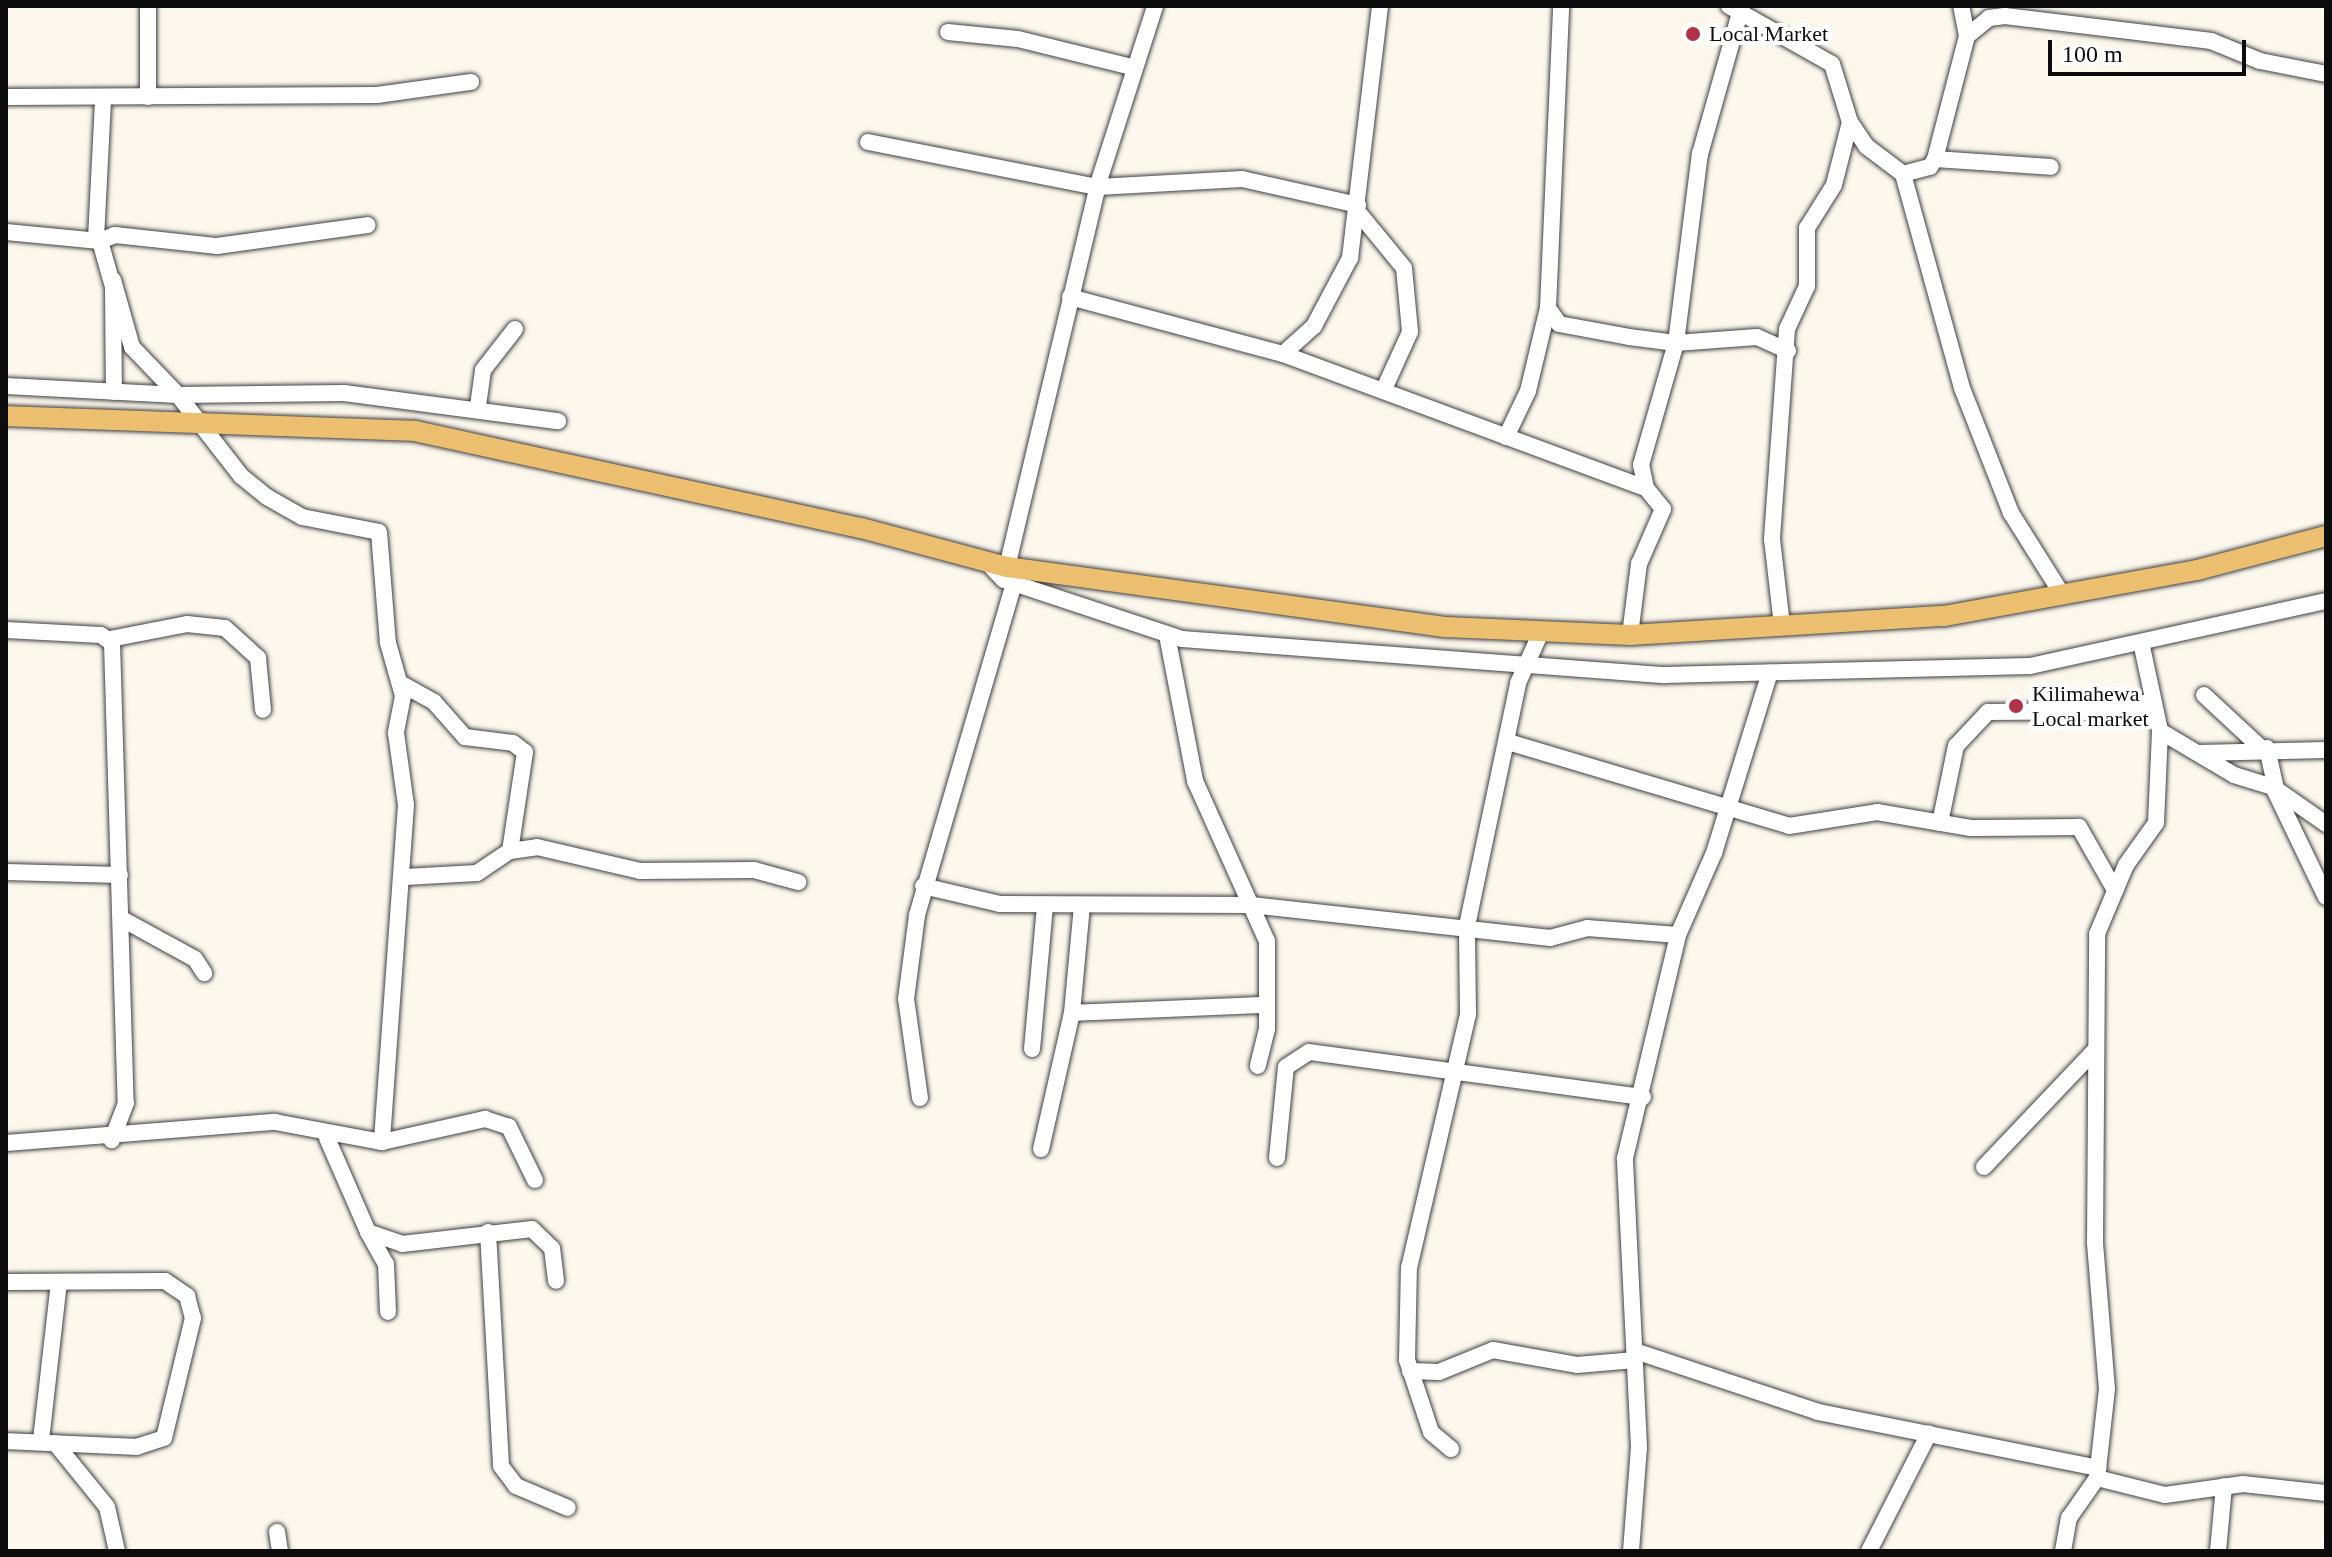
<!DOCTYPE html>
<html>
<head>
<meta charset="utf-8">
<style>
	body { margin:0 }
	#map { position:relative; width:2332px; height:1557px; overflow:hidden; background:#fdf8ee; font-family:Georgia,serif }
	div>[style] { position:absolute }
	.roads { filter:drop-shadow(0 0 2px #3f3f3f) drop-shadow(0 0 2px #3f3f3f) }
	.minor>* { height:16px; margin:-8px; padding:0 8px; transform-origin:8px; border-radius:8px; background:#fff }
	.major>* { height:20px; margin:-10px; padding:0 10px; transform-origin:10px; border-radius:10px; background:#ecbe6f }
	.dots>* { width:22px; height:22px; translate:-50% -50%; box-sizing:border-box; border:4px solid #fff; border-radius:50% }
	span { translate:-50% -50%; white-space:nowrap; text-align:center; line-height:1.15; -webkit-text-stroke:8px #fff; paint-order:stroke }
	.poi-label { font-size:22px; color:#0c0c0c }
	.left { translate:0 -50%; text-align:left }
	.frame { position:absolute; inset:0; border:8px solid #0c0c0c; pointer-events:none }
	.scale { position:absolute; left:2048px; top:40px; width:198px; height:36px; box-sizing:border-box; border:4px solid #0c0c0c; border-top:0; padding-left:10px; font-size:24px; line-height:28px; white-space:nowrap; color:#0c0c0c; -webkit-text-stroke:6px #fff; paint-order:stroke }
</style>
</head>
<body>
<div id="map">
	<div class="roads">
		<div class="minor">
			<i style="left:148px;top:6px;width:91px;rotate:90deg"></i>
			<i style="left:1729px;top:6px;width:118px;rotate:29.4deg"></i>
			<i style="left:1832px;top:64px;width:61px;rotate:72.8deg"></i>
			<i style="left:1850px;top:122px;width:65px;rotate:104.3deg"></i>
			<i style="left:1834px;top:185px;width:51px;rotate:122.1deg"></i>
			<i style="left:1807px;top:228px;width:58px;rotate:90deg"></i>
			<i style="left:1807px;top:286px;width:47px;rotate:114.9deg"></i>
			<i style="left:1787px;top:329px;width:211px;rotate:94.1deg"></i>
			<i style="left:1772px;top:539px;width:87px;rotate:83.4deg"></i>
			<i style="left:948px;top:32px;width:70px;rotate:5.7deg"></i>
			<i style="left:1018px;top:39px;width:117px;rotate:13.8deg"></i>
			<i style="left:1967px;top:36px;width:28px;rotate:-39deg"></i>
			<i style="left:1989px;top:18px;width:16px;rotate:-7deg"></i>
			<i style="left:2005px;top:16px;width:208px;rotate:6.9deg"></i>
			<i style="left:2211px;top:41px;width:53px;rotate:22.2deg"></i>
			<i style="left:2260px;top:61px;width:67px;rotate:11.1deg"></i>
			<i style="left:6px;top:97px;width:371px;rotate:-0.3deg"></i>
			<i style="left:377px;top:95px;width:95px;rotate:-7.9deg"></i>
			<i style="left:1850px;top:122px;width:29px;rotate:56deg"></i>
			<i style="left:1866px;top:146px;width:46px;rotate:37.1deg"></i>
			<i style="left:1903px;top:174px;width:222px;rotate:74.6deg"></i>
			<i style="left:1962px;top:388px;width:134px;rotate:68.6deg"></i>
			<i style="left:2011px;top:513px;width:98px;rotate:57.9deg"></i>
			<i style="left:868px;top:142px;width:234px;rotate:11.1deg"></i>
			<i style="left:1098px;top:187px;width:144px;rotate:-3.2deg"></i>
			<i style="left:1242px;top:179px;width:119px;rotate:12.6deg"></i>
			<i style="left:1935px;top:159px;width:116px;rotate:3.9deg"></i>
			<i style="left:1903px;top:174px;width:28px;rotate:-15deg"></i>
			<i style="left:1930px;top:167px;width:9px;rotate:-58deg"></i>
			<i style="left:1935px;top:159px;width:127px;rotate:-75.4deg"></i>
			<i style="left:1967px;top:36px;width:31px;rotate:-101deg"></i>
			<i style="left:1358px;top:212px;width:72px;rotate:50.6deg"></i>
			<i style="left:1404px;top:268px;width:64px;rotate:84.6deg"></i>
			<i style="left:1410px;top:332px;width:63px;rotate:114.5deg"></i>
			<i style="left:6px;top:232px;width:94px;rotate:5.5deg"></i>
			<i style="left:100px;top:241px;width:48px;rotate:74.2deg"></i>
			<i style="left:113px;top:287px;width:105px;rotate:89.5deg"></i>
			<i style="left:96px;top:239px;width:140px;rotate:-87.1deg"></i>
			<i style="left:100px;top:241px;width:16px;rotate:-22deg"></i>
			<i style="left:115px;top:235px;width:103px;rotate:6.2deg"></i>
			<i style="left:217px;top:246px;width:152px;rotate:-7.9deg"></i>
			<i style="left:113px;top:280px;width:70px;rotate:74.2deg"></i>
			<i style="left:132px;top:347px;width:66px;rotate:46.2deg"></i>
			<i style="left:178px;top:395px;width:166px;rotate:-0.7deg"></i>
			<i style="left:344px;top:393px;width:216px;rotate:7.5deg"></i>
			<i style="left:1070px;top:297px;width:220px;rotate:15deg"></i>
			<i style="left:1283px;top:354px;width:387px;rotate:20.3deg"></i>
			<i style="left:1548px;top:308px;width:19px;rotate:55deg"></i>
			<i style="left:1559px;top:324px;width:71px;rotate:10.5deg"></i>
			<i style="left:1629px;top:337px;width:47px;rotate:7.3deg"></i>
			<i style="left:1676px;top:343px;width:81px;rotate:-4.2deg"></i>
			<i style="left:1757px;top:337px;width:34px;rotate:24deg"></i>
			<i style="left:1283px;top:354px;width:42px;rotate:-42.1deg"></i>
			<i style="left:1314px;top:326px;width:77px;rotate:-62.1deg"></i>
			<i style="left:1350px;top:258px;width:254px;rotate:-83.2deg"></i>
			<i style="left:6px;top:386px;width:172px;rotate:3deg"></i>
			<i style="left:178px;top:395px;width:103px;rotate:52.1deg"></i>
			<i style="left:241px;top:476px;width:33px;rotate:39deg"></i>
			<i style="left:267px;top:497px;width:40px;rotate:29.7deg"></i>
			<i style="left:302px;top:517px;width:78px;rotate:11deg"></i>
			<i style="left:379px;top:532px;width:111px;rotate:85.4deg"></i>
			<i style="left:388px;top:643px;width:55px;rotate:74.2deg"></i>
			<i style="left:403px;top:696px;width:38px;rotate:101deg"></i>
			<i style="left:396px;top:733px;width:73px;rotate:82.1deg"></i>
			<i style="left:406px;top:805px;width:338px;rotate:94.1deg"></i>
			<i style="left:478px;top:406px;width:36px;rotate:-82deg"></i>
			<i style="left:483px;top:370px;width:52px;rotate:-52deg"></i>
			<i style="left:1506px;top:437px;width:51px;rotate:-64.4deg"></i>
			<i style="left:1528px;top:391px;width:85px;rotate:-76.5deg"></i>
			<i style="left:1548px;top:308px;width:302px;rotate:-87.5deg"></i>
			<i style="left:986px;top:561px;width:26px;rotate:47deg"></i>
			<i style="left:1004px;top:580px;width:188px;rotate:18.3deg"></i>
			<i style="left:1182px;top:639px;width:484px;rotate:4.3deg"></i>
			<i style="left:1665px;top:675px;width:365px;rotate:-1.4deg"></i>
			<i style="left:2030px;top:666px;width:303px;rotate:-12.4deg"></i>
			<i style="left:1007px;top:567px;width:394px;rotate:-76.6deg"></i>
			<i style="left:1098px;top:184px;width:187px;rotate:-72.2deg"></i>
			<i style="left:6px;top:630px;width:95px;rotate:3deg"></i>
			<i style="left:101px;top:635px;width:14px;rotate:36deg"></i>
			<i style="left:112px;top:643px;width:460px;rotate:88.3deg"></i>
			<i style="left:126px;top:1103px;width:40px;rotate:111deg"></i>
			<i style="left:1167px;top:635px;width:149px;rotate:79.1deg"></i>
			<i style="left:1195px;top:781px;width:175px;rotate:65.8deg"></i>
			<i style="left:1267px;top:941px;width:88px;rotate:90deg"></i>
			<i style="left:1267px;top:1029px;width:38px;rotate:104deg"></i>
			<i style="left:1630px;top:635px;width:72px;rotate:-82.8deg"></i>
			<i style="left:1639px;top:564px;width:60px;rotate:-66.4deg"></i>
			<i style="left:1663px;top:509px;width:27px;rotate:-129deg"></i>
			<i style="left:1646px;top:488px;width:24px;rotate:-102deg"></i>
			<i style="left:1641px;top:465px;width:127px;rotate:-74deg"></i>
			<i style="left:1676px;top:343px;width:191px;rotate:-82.8deg"></i>
			<i style="left:1700px;top:154px;width:154px;rotate:-74.2deg"></i>
			<i style="left:110px;top:639px;width:78px;rotate:-11deg"></i>
			<i style="left:187px;top:624px;width:38px;rotate:6deg"></i>
			<i style="left:225px;top:628px;width:45px;rotate:42.3deg"></i>
			<i style="left:258px;top:658px;width:52px;rotate:84.5deg"></i>
			<i style="left:2141px;top:642px;width:91px;rotate:77.9deg"></i>
			<i style="left:2160px;top:731px;width:86px;rotate:30.7deg"></i>
			<i style="left:2234px;top:775px;width:41px;rotate:17.1deg"></i>
			<i style="left:2273px;top:787px;width:65px;rotate:34.9deg"></i>
			<i style="left:400px;top:683px;width:39px;rotate:29deg"></i>
			<i style="left:434px;top:702px;width:47px;rotate:48.5deg"></i>
			<i style="left:465px;top:737px;width:48px;rotate:7.1deg"></i>
			<i style="left:513px;top:743px;width:15px;rotate:37deg"></i>
			<i style="left:525px;top:752px;width:100px;rotate:98.6deg"></i>
			<i style="left:2204px;top:695px;width:78px;rotate:42.9deg"></i>
			<i style="left:1508px;top:742px;width:293px;rotate:16.6deg"></i>
			<i style="left:1789px;top:826px;width:89px;rotate:-9deg"></i>
			<i style="left:1877px;top:812px;width:95px;rotate:9.7deg"></i>
			<i style="left:1971px;top:828px;width:108px;rotate:-0.5deg"></i>
			<i style="left:2079px;top:827px;width:73px;rotate:60.3deg"></i>
			<i style="left:2267px;top:748px;width:42px;rotate:77.6deg"></i>
			<i style="left:2199px;top:753px;width:127px;rotate:-1.4deg"></i>
			<i style="left:2273px;top:787px;width:122px;rotate:64.3deg"></i>
			<i style="left:1940px;top:823px;width:79px;rotate:-78.3deg"></i>
			<i style="left:1956px;top:746px;width:47px;rotate:-46.7deg"></i>
			<i style="left:1988px;top:712px;width:128px;rotate:-0.4deg"></i>
			<i style="left:2116px;top:711px;width:35px;rotate:-16deg"></i>
			<i style="left:6px;top:872px;width:114px;rotate:1.5deg"></i>
			<i style="left:405px;top:877px;width:72px;rotate:-3.2deg"></i>
			<i style="left:477px;top:873px;width:40px;rotate:-34deg"></i>
			<i style="left:510px;top:851px;width:27px;rotate:-8deg"></i>
			<i style="left:537px;top:847px;width:106px;rotate:13.1deg"></i>
			<i style="left:640px;top:871px;width:114px;rotate:-0.5deg"></i>
			<i style="left:754px;top:870px;width:46px;rotate:15.3deg"></i>
			<i style="left:923px;top:886px;width:79px;rotate:13.2deg"></i>
			<i style="left:1000px;top:904px;width:251px;rotate:0.2deg"></i>
			<i style="left:1251px;top:905px;width:301px;rotate:6.3deg"></i>
			<i style="left:1550px;top:938px;width:38px;rotate:-15deg"></i>
			<i style="left:1587px;top:928px;width:91px;rotate:4.4deg"></i>
			<i style="left:122px;top:919px;width:83px;rotate:28.7deg"></i>
			<i style="left:195px;top:959px;width:17px;rotate:57deg"></i>
			<i style="left:1072px;top:1013px;width:193px;rotate:-2.4deg"></i>
			<i style="left:1032px;top:1049px;width:145px;rotate:-84.8deg"></i>
			<i style="left:920px;top:1098px;width:100px;rotate:-98deg"></i>
			<i style="left:906px;top:999px;width:85px;rotate:-82.5deg"></i>
			<i style="left:917px;top:915px;width:345px;rotate:-73.7deg"></i>
			<i style="left:327px;top:1138px;width:103px;rotate:66.4deg"></i>
			<i style="left:368px;top:1232px;width:36px;rotate:19deg"></i>
			<i style="left:402px;top:1244px;width:131px;rotate:-6.6deg"></i>
			<i style="left:532px;top:1229px;width:28px;rotate:44deg"></i>
			<i style="left:552px;top:1248px;width:33px;rotate:83deg"></i>
			<i style="left:6px;top:1143px;width:270px;rotate:-4.5deg"></i>
			<i style="left:275px;top:1122px;width:109px;rotate:10.6deg"></i>
			<i style="left:382px;top:1142px;width:106px;rotate:-12.6deg"></i>
			<i style="left:485px;top:1119px;width:25px;rotate:18deg"></i>
			<i style="left:509px;top:1127px;width:59px;rotate:63.9deg"></i>
			<i style="left:1041px;top:1149px;width:139px;rotate:-77.2deg"></i>
			<i style="left:1072px;top:1013px;width:108px;rotate:-84.7deg"></i>
			<i style="left:1277px;top:1158px;width:91px;rotate:-84.4deg"></i>
			<i style="left:1286px;top:1067px;width:27px;rotate:-33deg"></i>
			<i style="left:1309px;top:1052px;width:337px;rotate:7.7deg"></i>
			<i style="left:1984px;top:1167px;width:161px;rotate:-46.5deg"></i>
			<i style="left:368px;top:1232px;width:37px;rotate:61deg"></i>
			<i style="left:386px;top:1264px;width:48px;rotate:87.6deg"></i>
			<i style="left:488px;top:1232px;width:234px;rotate:86.8deg"></i>
			<i style="left:501px;top:1466px;width:25px;rotate:53deg"></i>
			<i style="left:516px;top:1486px;width:56px;rotate:22.9deg"></i>
			<i style="left:6px;top:1282px;width:159px;rotate:-0.4deg"></i>
			<i style="left:165px;top:1281px;width:27px;rotate:34deg"></i>
			<i style="left:187px;top:1296px;width:23px;rotate:75deg"></i>
			<i style="left:193px;top:1318px;width:123px;rotate:103.6deg"></i>
			<i style="left:164px;top:1438px;width:29px;rotate:162deg"></i>
			<i style="left:136px;top:1447px;width:130px;rotate:-177.4deg"></i>
			<i style="left:1635px;top:1351px;width:193px;rotate:18.4deg"></i>
			<i style="left:1818px;top:1412px;width:286px;rotate:11.3deg"></i>
			<i style="left:1410px;top:1371px;width:29px;rotate:2deg"></i>
			<i style="left:1439px;top:1372px;width:58px;rotate:-22.2deg"></i>
			<i style="left:1493px;top:1350px;width:85px;rotate:10.1deg"></i>
			<i style="left:1577px;top:1365px;width:58px;rotate:-4.9deg"></i>
			<i style="left:41px;top:1440px;width:158px;rotate:-83.5deg"></i>
			<i style="left:55px;top:1443px;width:82px;rotate:50.9deg"></i>
			<i style="left:107px;top:1507px;width:45px;rotate:77.2deg"></i>
			<i style="left:1451px;top:1449px;width:26px;rotate:-140deg"></i>
			<i style="left:1431px;top:1432px;width:76px;rotate:-108.4deg"></i>
			<i style="left:1407px;top:1360px;width:92px;rotate:-88.8deg"></i>
			<i style="left:1409px;top:1268px;width:261px;rotate:-76.9deg"></i>
			<i style="left:1468px;top:1014px;width:88px;rotate:-90.7deg"></i>
			<i style="left:1467px;top:926px;width:248px;rotate:-78.1deg"></i>
			<i style="left:1518px;top:683px;width:56px;rotate:-65.7deg"></i>
			<i style="left:2097px;top:1478px;width:70px;rotate:14deg"></i>
			<i style="left:2165px;top:1495px;width:79px;rotate:-8deg"></i>
			<i style="left:2243px;top:1484px;width:83px;rotate:6.2deg"></i>
			<i style="left:277px;top:1532px;width:19px;rotate:81deg"></i>
			<i style="left:1631px;top:1551px;width:104px;rotate:-85.6deg"></i>
			<i style="left:1639px;top:1447px;width:289px;rotate:-92.8deg"></i>
			<i style="left:1625px;top:1158px;width:229px;rotate:-76.6deg"></i>
			<i style="left:1678px;top:935px;width:90px;rotate:-66.3deg"></i>
			<i style="left:1714px;top:853px;width:189px;rotate:-72.8deg"></i>
			<i style="left:1869px;top:1551px;width:132px;rotate:-63deg"></i>
			<i style="left:2063px;top:1551px;width:34px;rotate:-80deg"></i>
			<i style="left:2069px;top:1518px;width:49px;rotate:-55deg"></i>
			<i style="left:2097px;top:1478px;width:90px;rotate:-83.6deg"></i>
			<i style="left:2107px;top:1389px;width:146px;rotate:-94.7deg"></i>
			<i style="left:2095px;top:1243px;width:309px;rotate:-89.6deg"></i>
			<i style="left:2097px;top:934px;width:75px;rotate:-67.2deg"></i>
			<i style="left:2126px;top:865px;width:52px;rotate:-54.5deg"></i>
			<i style="left:2156px;top:823px;width:92px;rotate:-87.5deg"></i>
			<i style="left:2218px;top:1551px;width:65px;rotate:-84.7deg"></i>
		</div>
		<div class="major">
			<i style="left:6px;top:416px;width:409px;rotate:2.1deg"></i>
			<i style="left:415px;top:431px;width:456px;rotate:12.3deg"></i>
			<i style="left:861px;top:528px;width:151px;rotate:15deg"></i>
			<i style="left:1007px;top:567px;width:443px;rotate:7.8deg"></i>
			<i style="left:1446px;top:627px;width:184px;rotate:2.5deg"></i>
			<i style="left:1630px;top:635px;width:315px;rotate:-3.5deg"></i>
			<i style="left:1944px;top:616px;width:257px;rotate:-10.3deg"></i>
			<i style="left:2197px;top:570px;width:133px;rotate:-14.8deg"></i>
		</div>
	</div>
	<div class="dots">
		<i style="left:1693px;top:34px;background:#af3247"></i>
		<i style="left:2016px;top:706px;background:#af3247"></i>
	</div>
	<div class="poi-label">
		<span class="left" style="left:1709px;top:34px">Local Market</span>
		<span class="left" style="left:2032px;top:706px">Kilimahewa<br>Local market</span>
	</div>
	<div class="frame"></div>
	<div class="scale">100 m</div>
</div>
</body>
</html>
